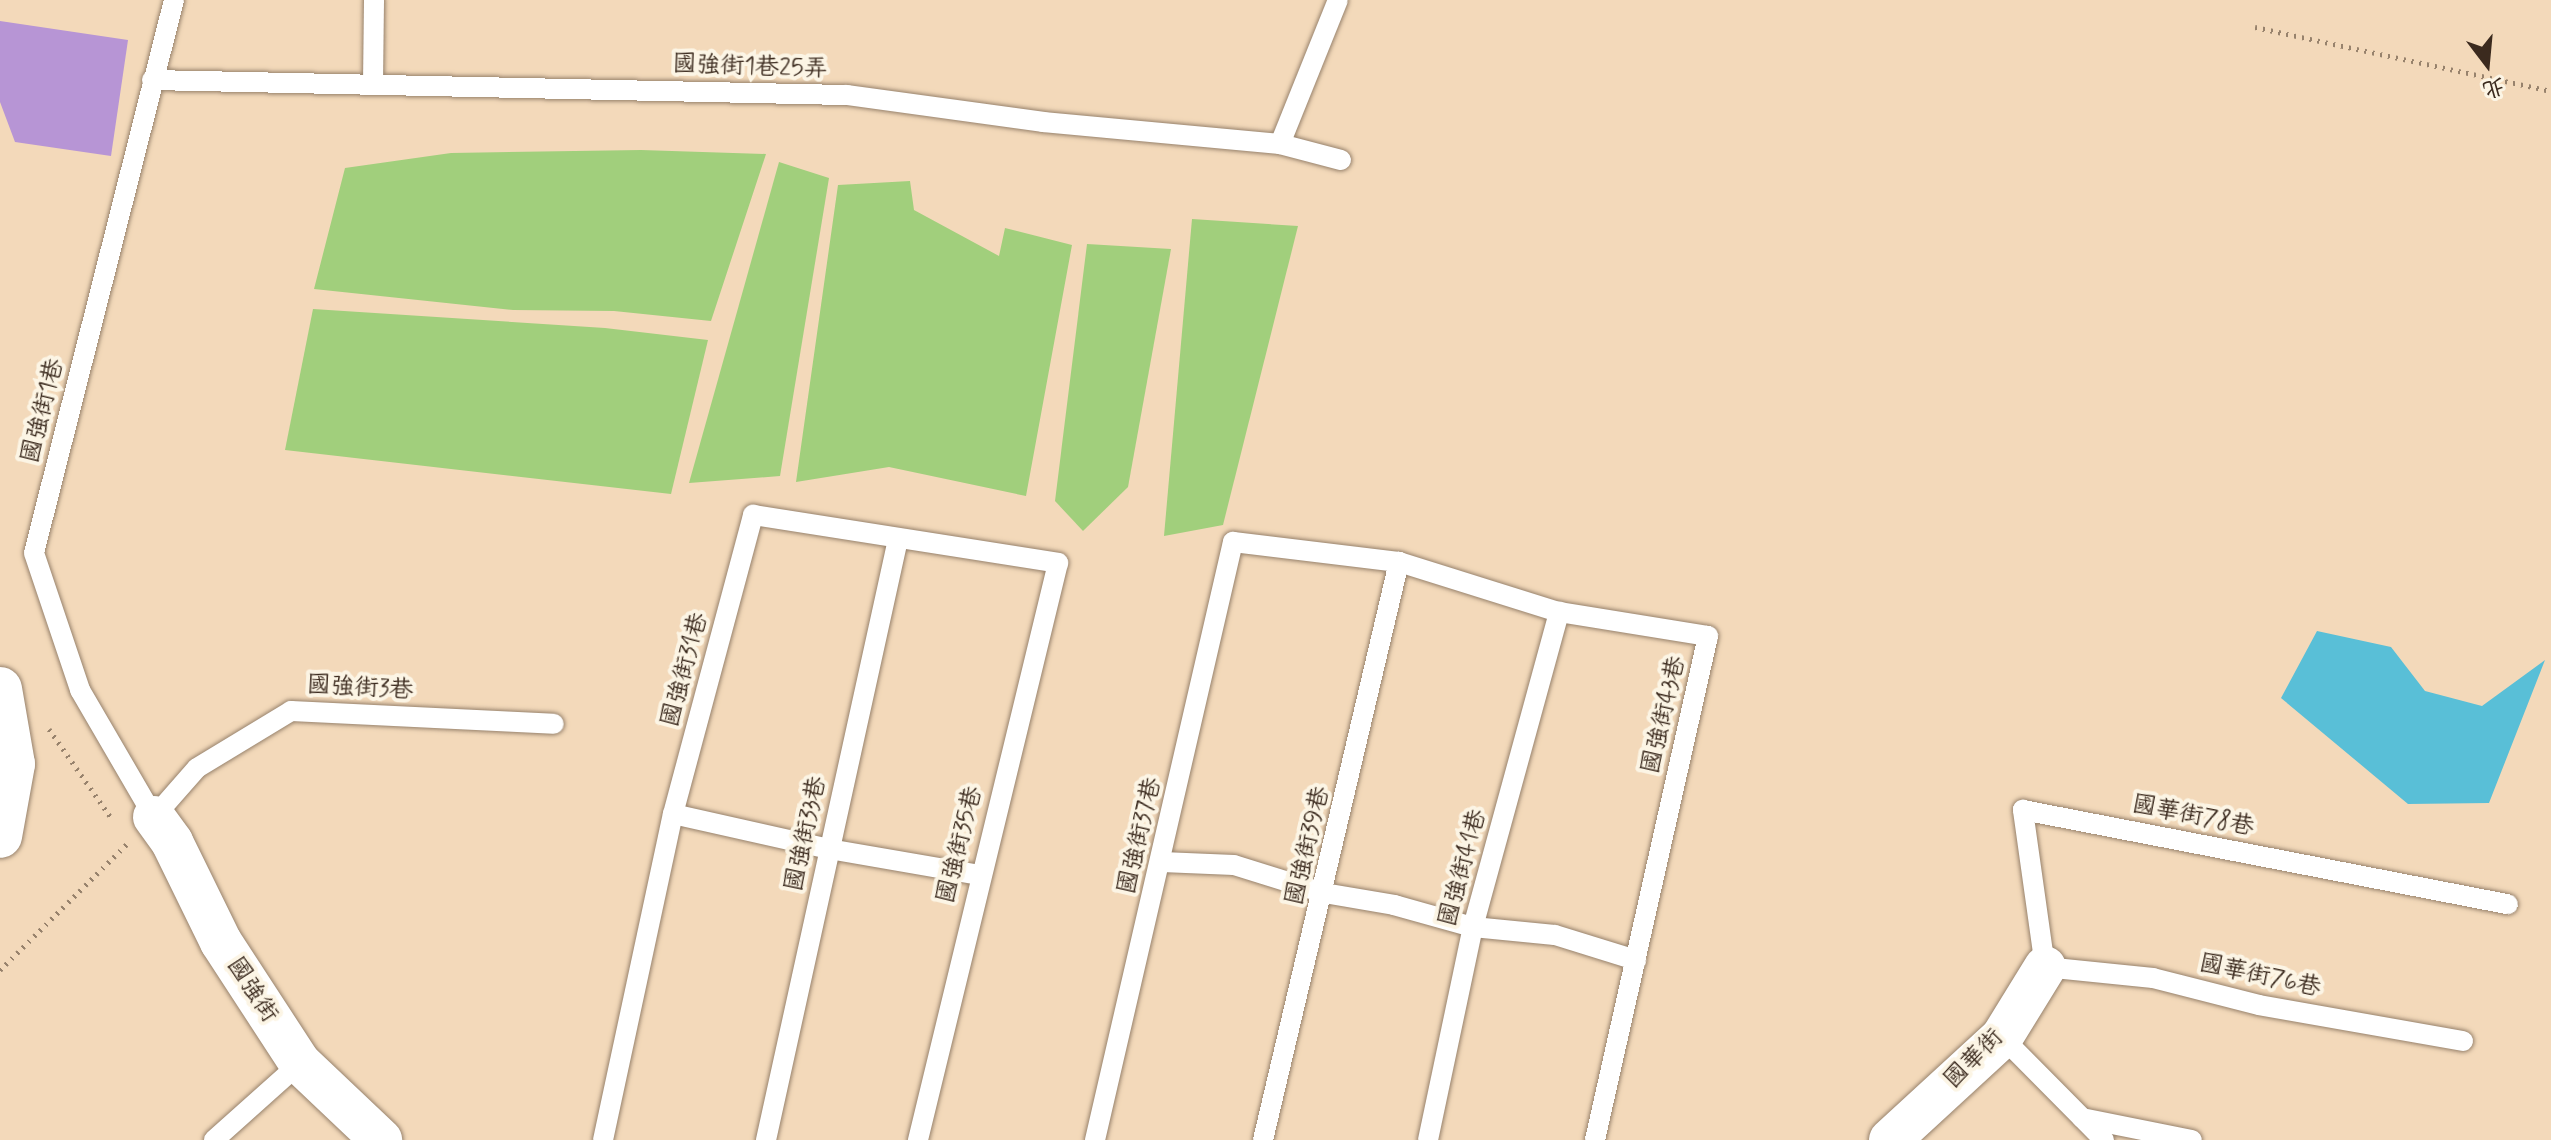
<!DOCTYPE html>
<html>
<head>
<meta charset="utf-8">
<style>
	body { margin:0 }
	#map { position:relative; width:2551px; height:1140px; overflow:hidden; background:#f3d9ba; font-family:Mynerve,"LXGW WenKai TC",sans-serif }
	div>[style] { position:absolute }
	.green>* { inset:0; background:#a1cf7c }
	.water>* { inset:0; background:#59bfd7 }
	.building>* { inset:0; background:#b795d5 }
	.path>* { height:5px; margin-top:-2.5px; transform-origin:0; background:repeating-linear-gradient(90deg,#97826c 0 2px,transparent 0 8px) }
	.roads { filter:drop-shadow(0 0 2px #97826c) drop-shadow(0 0 2px #97826c) }
	.service>* { height:20px; margin:-10px; padding:0 10px; transform-origin:10px; border-radius:10px; background:#fff }
	.minor>* { height:42px; margin:-21px; padding:0 21px; transform-origin:21px; border-radius:21px; background:#fff }
	.motorway>* { height:44px; margin:-22px; padding:0 22px; transform-origin:22px; border-radius:22px; background:#fff }
	span { translate:-50% -50%; white-space:nowrap; text-align:center; line-height:1.15; -webkit-text-stroke:8px #fcf5e5; paint-order:stroke }
	.street-label { font-size:24px; color:#3b2a1e }
	.north { position:absolute; left:2447px; top:24px; width:80px; height:80px; -webkit-text-stroke:6px #fcf5e5; paint-order:stroke; rotate:164deg; font-size:22px; font-weight:700; line-height:32px; text-align:center; color:#3b2a1e }
	.north::after { content:''; display:block; margin:auto; width:28px; height:36px; background:#3b2a1e; clip-path:polygon(50% 0,100% 100%,50% 72%,0 100%) }
</style>
</head>
<body>
<div id="map">
	<div class="green">
		<i style="clip-path:polygon(641px 150px,766px 154px,711px 321px,614px 311px,513px 310px,314px 289px,345px 168px,451px 153px)"></i>
		<i style="clip-path:polygon(779px 162px,829px 178px,780px 476px,689px 483px)"></i>
		<i style="clip-path:polygon(910px 181px,914px 210px,999px 256px,1005px 228px,1072px 245px,1026px 496px,889px 467px,796px 482px,838px 185px)"></i>
		<i style="clip-path:polygon(1192px 219px,1298px 226px,1223px 525px,1164px 536px)"></i>
		<i style="clip-path:polygon(1087px 244px,1171px 249px,1128px 487px,1083px 531px,1055px 501px)"></i>
		<i style="clip-path:polygon(313px 309px,605px 328px,708px 340px,671px 494px,285px 450px)"></i>
	</div>
	<div class="water">
		<i style="clip-path:polygon(2317px 631px,2391px 647px,2425px 691px,2482px 706px,2545px 660px,2489px 803px,2408px 804px,2281px 698px)"></i>
	</div>
	<div class="building">
		<i style="clip-path:polygon(0 21px,128px 40px,111px 156px,15px 142px,0 102px)"></i>
	</div>
	<div class="path">
		<i style="left:2255px;top:27px;width:303px;rotate:12.2deg"></i>
		<i style="left:49px;top:729px;width:110px;rotate:55deg"></i>
		<i style="left:0;top:970px;width:179px;rotate:-44.8deg"></i>
	</div>
	<div class="roads">
		<div class="service">
			<i style="left:174px;top:0;width:570px;rotate:104.21deg"></i>
			<i style="left:34px;top:553px;width:145px;rotate:71.4deg"></i>
			<i style="left:80px;top:690px;width:147px;rotate:59.8deg"></i>
			<i style="left:154px;top:817px;width:65px;rotate:-48.7deg"></i>
			<i style="left:197px;top:768px;width:110px;rotate:-31.2deg"></i>
			<i style="left:291px;top:711px;width:263px;rotate:2.8deg"></i>
			<i style="left:152px;top:80px;width:695px;rotate:1.24deg"></i>
			<i style="left:847px;top:95px;width:198px;rotate:7.8deg"></i>
			<i style="left:1043px;top:122px;width:238px;rotate:5.3deg"></i>
			<i style="left:1280px;top:144px;width:63px;rotate:14.7deg"></i>
			<i style="left:373px;top:83px;width:83px;rotate:-89.3deg"></i>
			<i style="left:1280px;top:144px;width:155px;rotate:-68.1deg"></i>
			<i style="left:673px;top:814px;width:160px;rotate:12.6deg"></i>
			<i style="left:829px;top:849px;width:152px;rotate:9.8deg"></i>
			<i style="left:1162px;top:862px;width:72px;rotate:2.4deg"></i>
			<i style="left:1234px;top:865px;width:94px;rotate:17.3deg"></i>
			<i style="left:1324px;top:893px;width:71px;rotate:9.7deg"></i>
			<i style="left:1394px;top:905px;width:82px;rotate:15.6deg"></i>
			<i style="left:1473px;top:927px;width:82px;rotate:5.6deg"></i>
			<i style="left:1555px;top:935px;width:85px;rotate:17.2deg"></i>
			<i style="left:2002px;top:1037px;width:145px;rotate:45.3deg"></i>
			<i style="left:2463px;top:1041px;width:207px;rotate:-170deg"></i>
			<i style="left:2259px;top:1005px;width:109px;rotate:-165.7deg"></i>
			<i style="left:2153px;top:978px;width:109px;rotate:-174.2deg"></i>
			<i style="left:2045px;top:967px;width:159px;rotate:-98deg"></i>
			<i style="left:2023px;top:810px;width:494px;rotate:11deg"></i>
			<i style="left:2082px;top:1118px;width:112px;rotate:11.3deg"></i>
			<i style="left:214px;top:1140px;width:115px;rotate:-41.8deg"></i>
			<i style="left:603px;top:1140px;width:333px;rotate:-77.9deg"></i>
			<i style="left:673px;top:814px;width:310px;rotate:-75deg"></i>
			<i style="left:753px;top:515px;width:309px;rotate:8.9deg"></i>
			<i style="left:1058px;top:563px;width:594px;rotate:103.64deg"></i>
			<i style="left:766px;top:1140px;width:615px;rotate:-77.61deg"></i>
			<i style="left:1095px;top:1140px;width:614px;rotate:-77.01deg"></i>
			<i style="left:1233px;top:542px;width:167px;rotate:6.9deg"></i>
			<i style="left:1399px;top:562px;width:168px;rotate:17.4deg"></i>
			<i style="left:1559px;top:612px;width:151px;rotate:9.2deg"></i>
			<i style="left:1708px;top:636px;width:517px;rotate:102.64deg"></i>
			<i style="left:1263px;top:1140px;width:594px;rotate:-76.76deg"></i>
			<i style="left:1428px;top:1140px;width:218px;rotate:-78.1deg"></i>
			<i style="left:1473px;top:927px;width:327px;rotate:-74.7deg"></i>
		</div>
		<div class="minor">
			<i style="left:154px;top:817px;width:31px;rotate:54deg"></i>
			<i style="left:172px;top:842px;width:111px;rotate:63.9deg"></i>
			<i style="left:221px;top:942px;width:145px;rotate:56.9deg"></i>
			<i style="left:300px;top:1063px;width:112px;rotate:43.5deg"></i>
			<i style="left:1890px;top:1140px;width:152px;rotate:-42.6deg"></i>
			<i style="left:2002px;top:1037px;width:82px;rotate:-58.4deg"></i>
		</div>
		<div class="motorway">
			<i style="left:0;top:689px;width:76px;rotate:80.2deg"></i>
			<i style="left:13px;top:764px;width:73px;rotate:100.2deg"></i>
		</div>
	</div>
	<div class="street-label">
		<span style="left:750px;top:67px;rotate:2deg">國強街1巷25弄</span>
		<span style="left:43px;top:411px;rotate:-76deg">國強街1巷</span>
		<span style="left:685px;top:670px;rotate:-75deg">國強街31巷</span>
		<span style="left:360px;top:688px;rotate:3deg">國強街3巷</span>
		<span style="left:1664px;top:715px;rotate:-77deg">國強街43巷</span>
		<span style="left:2193px;top:816px;rotate:11deg">國華街78巷</span>
		<span style="left:806px;top:834px;rotate:-78deg">國強街33巷</span>
		<span style="left:1140px;top:836px;rotate:-77deg">國強街37巷</span>
		<span style="left:960px;top:845px;rotate:-76deg">國強街35巷</span>
		<span style="left:1308px;top:846px;rotate:-77deg">國強街39巷</span>
		<span style="left:1463px;top:868px;rotate:-75deg">國強街41巷</span>
		<span style="left:2260px;top:976px;rotate:12deg">國華街76巷</span>
		<span style="left:252px;top:990px;rotate:57deg">國強街</span>
		<span style="left:1974px;top:1059px;rotate:-45deg">國華街</span>
	</div>
	<div class="north">北</div>
</div>
</body>
</html>
